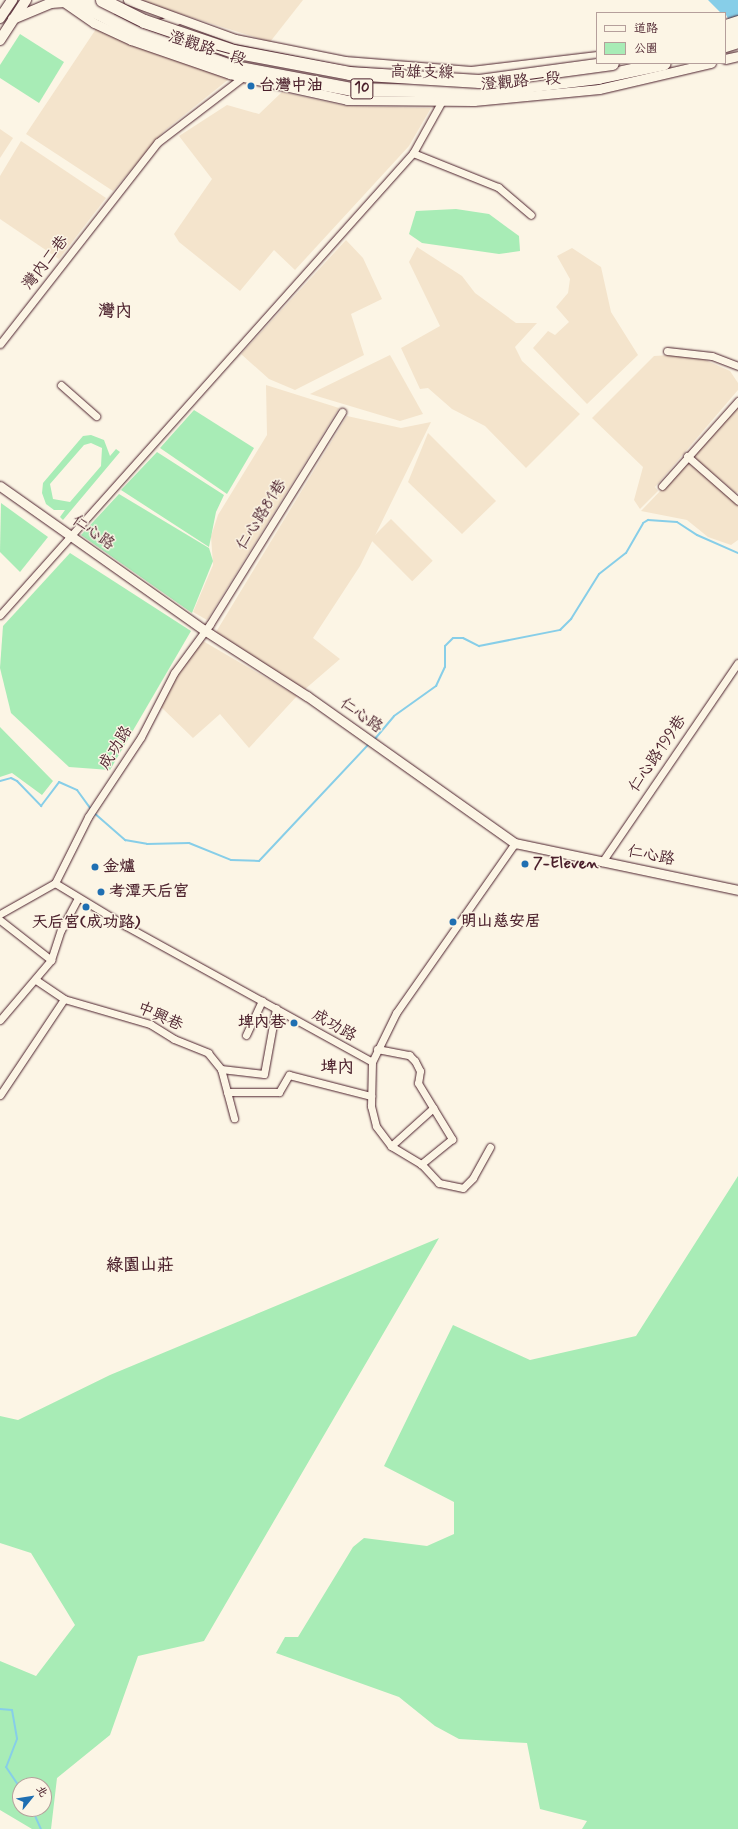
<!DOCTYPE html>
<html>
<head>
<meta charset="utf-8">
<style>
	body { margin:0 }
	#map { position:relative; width:738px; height:1829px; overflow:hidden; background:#fcf5e5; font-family:Mynerve,"LXGW WenKai TC",sans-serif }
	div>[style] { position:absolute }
	.built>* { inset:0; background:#f4e4cc; transform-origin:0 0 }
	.green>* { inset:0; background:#a8ecb6 }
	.water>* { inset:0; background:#87cee8 }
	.stream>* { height:2px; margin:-1px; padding:0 1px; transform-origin:1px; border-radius:1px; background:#87cee8 }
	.roads { filter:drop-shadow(0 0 1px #4a1f2b) drop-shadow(0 0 1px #4a1f2b) }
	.minor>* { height:7px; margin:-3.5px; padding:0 3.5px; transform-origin:3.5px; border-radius:3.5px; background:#fcf5e5 }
	.tertiary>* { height:9px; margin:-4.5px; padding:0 4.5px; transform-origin:4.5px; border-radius:4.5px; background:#fcf5e5 }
	.secondary>* { height:10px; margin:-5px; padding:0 5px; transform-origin:5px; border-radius:5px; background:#fcf5e5 }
	.motorway>* { height:13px; margin:-6.5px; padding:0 6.5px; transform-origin:6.5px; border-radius:6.5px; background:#fcf5e5 }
	.bridges { filter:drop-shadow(0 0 1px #4a1f2b) drop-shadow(0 0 1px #4a1f2b) }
	.motorway-bridge>* { height:13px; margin:-6.5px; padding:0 6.5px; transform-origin:6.5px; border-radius:6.5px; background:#fcf5e5 }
	.dots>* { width:11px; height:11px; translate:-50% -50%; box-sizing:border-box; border:2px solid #fcf5e5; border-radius:50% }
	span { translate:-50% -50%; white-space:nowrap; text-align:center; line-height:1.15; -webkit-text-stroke:3px #fcf5e5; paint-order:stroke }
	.shield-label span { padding:1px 3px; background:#fcf5e5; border:1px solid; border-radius:3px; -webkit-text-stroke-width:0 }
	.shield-label { font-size:15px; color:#4a1f2b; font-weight:700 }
	.street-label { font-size:16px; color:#4a1f2b }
	.poi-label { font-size:16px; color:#4a1f2b; font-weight:700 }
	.left { translate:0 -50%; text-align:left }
	.right { translate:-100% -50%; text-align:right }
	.neighbourhood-label { font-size:17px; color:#4a1f2b; font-weight:700 }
	.legend { position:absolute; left:596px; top:12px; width:130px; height:52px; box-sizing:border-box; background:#fcf5e5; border:1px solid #b59f9b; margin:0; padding:5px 7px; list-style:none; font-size:12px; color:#4a1f2b }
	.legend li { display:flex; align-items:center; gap:8px; height:20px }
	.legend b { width:20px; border:1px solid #b59f9b }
	.north { position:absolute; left:12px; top:1777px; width:40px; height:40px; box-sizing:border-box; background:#fcf5e5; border:1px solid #b59f9b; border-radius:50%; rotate:60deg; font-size:11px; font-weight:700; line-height:16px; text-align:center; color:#4a1f2b }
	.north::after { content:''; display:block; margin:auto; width:14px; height:18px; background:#1f6fb2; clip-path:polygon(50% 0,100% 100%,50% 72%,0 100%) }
</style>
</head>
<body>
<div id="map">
	<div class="built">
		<i style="clip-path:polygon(136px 0,303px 0,270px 42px)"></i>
		<i style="clip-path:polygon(96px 29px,229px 79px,164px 131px,113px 191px,26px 134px)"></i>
		<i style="clip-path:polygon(282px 92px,346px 106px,431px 108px,409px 146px,295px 270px,274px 250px,240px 291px,179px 242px,174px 234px,212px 179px,179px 136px,227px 105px,259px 114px)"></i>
		<i style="clip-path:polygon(0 129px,13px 138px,0 158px)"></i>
		<i style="clip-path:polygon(21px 141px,106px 198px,59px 259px,0 219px,0 176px)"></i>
		<i style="clip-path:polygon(346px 240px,363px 258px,382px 299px,351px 314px,364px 355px,295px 390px,269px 379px,241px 354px)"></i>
		<i style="clip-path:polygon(417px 247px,462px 276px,475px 293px,516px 323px,537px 323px,515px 347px,522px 361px,580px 414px,526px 468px,485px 426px,452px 409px,428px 388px,420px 389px,401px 348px,440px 326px,409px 262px)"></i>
		<i style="clip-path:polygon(572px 248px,601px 267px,611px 312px,638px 355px,587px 404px,533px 348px,548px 331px,555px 335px,569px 322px,556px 307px,568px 293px,570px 279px,557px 256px)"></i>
		<i style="clip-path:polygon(390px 355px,423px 414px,400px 421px,310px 394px)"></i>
		<i style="clip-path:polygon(670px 355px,703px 359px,730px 371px,738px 383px,738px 390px,655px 487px,658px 491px,640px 509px,634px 500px,643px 467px,592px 418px,654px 356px)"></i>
		<i style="clip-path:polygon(266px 385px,339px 408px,207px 620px,193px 612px,213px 565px,211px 536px,218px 515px,267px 435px)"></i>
		<i style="clip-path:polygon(738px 405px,738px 492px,736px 493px,692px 456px)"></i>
		<i style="clip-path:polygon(347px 416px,401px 428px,431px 422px,360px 566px,313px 638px,340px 659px,304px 690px,216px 632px)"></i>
		<i style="clip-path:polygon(428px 433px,496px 501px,462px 534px,408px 482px)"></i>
		<i style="clip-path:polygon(688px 462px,738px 504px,738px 540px,731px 545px,708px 537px,687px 520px,641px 511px)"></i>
		<i style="left:391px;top:519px;width:59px;height:29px;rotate:45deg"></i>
		<i style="clip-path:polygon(203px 641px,297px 696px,249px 748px,220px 714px,193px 738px,161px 707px,179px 673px)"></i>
	</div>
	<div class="green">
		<i style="clip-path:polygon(20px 34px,64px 62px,39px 103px,0 78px,0 65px)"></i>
		<i style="clip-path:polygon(456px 209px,489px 214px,519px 236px,520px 251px,499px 254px,422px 243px,409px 234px,416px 211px)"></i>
		<i style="clip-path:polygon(194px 410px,254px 448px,227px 494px,160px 448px)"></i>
		<i style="clip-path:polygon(evenodd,91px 435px,104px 440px,110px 456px,116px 449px,120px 452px,63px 520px,60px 517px,65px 510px,54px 510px,46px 504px,42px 493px,43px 483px,83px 436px,91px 435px,91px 443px,102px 448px,101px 466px,70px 502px,53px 499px,50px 484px,84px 445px,91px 443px)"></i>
		<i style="clip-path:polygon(157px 452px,224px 495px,216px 512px,209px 547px,121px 490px)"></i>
		<i style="clip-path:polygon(119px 494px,209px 548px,213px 561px,192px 613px,81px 535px)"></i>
		<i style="clip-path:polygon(1px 503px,48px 537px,20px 572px,0 552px)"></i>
		<i style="clip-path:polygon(70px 553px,191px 631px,110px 770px,69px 767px,11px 713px,0 668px,3px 626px)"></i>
		<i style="clip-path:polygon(0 727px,53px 781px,42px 795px,12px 773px,0 777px)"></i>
		<i style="clip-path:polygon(738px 1176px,738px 1829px,582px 1829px,587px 1821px,540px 1809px,527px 1743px,459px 1739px,435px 1726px,399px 1697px,276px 1653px,285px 1637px,298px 1637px,353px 1547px,364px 1538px,427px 1546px,454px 1534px,454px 1502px,384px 1466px,453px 1325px,530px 1360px,636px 1336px)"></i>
		<i style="clip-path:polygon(evenodd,439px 1238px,204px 1641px,138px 1656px,110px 1735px,57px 1778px,51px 1829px,32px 1829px,0 1810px,0 1661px,36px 1676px,75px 1625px,31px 1553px,0 1543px,0 1416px,18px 1420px,110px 1375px,439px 1238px,20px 1785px,44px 1785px,44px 1809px,20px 1809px,20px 1785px)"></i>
	</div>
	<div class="water">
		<i style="clip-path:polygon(708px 0,738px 0,738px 37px,725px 13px,721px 13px)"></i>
	</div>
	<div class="stream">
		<i style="left:374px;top:740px;width:31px;rotate:-50deg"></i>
		<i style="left:394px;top:716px;width:52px;rotate:-35.5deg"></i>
		<i style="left:436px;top:686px;width:21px;rotate:-65deg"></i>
		<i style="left:445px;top:667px;width:21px;rotate:-90deg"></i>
		<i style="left:445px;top:646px;width:11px;rotate:-45deg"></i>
		<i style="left:453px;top:638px;width:10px"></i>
		<i style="left:463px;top:638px;width:18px;rotate:27deg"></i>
		<i style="left:479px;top:646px;width:83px;rotate:-11.2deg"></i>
		<i style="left:560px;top:630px;width:16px;rotate:-45deg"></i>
		<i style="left:571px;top:619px;width:53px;rotate:-58.1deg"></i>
		<i style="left:599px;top:574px;width:34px;rotate:-38deg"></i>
		<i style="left:626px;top:553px;width:34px;rotate:-60deg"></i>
		<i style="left:643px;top:523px;width:6px;rotate:-31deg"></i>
		<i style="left:648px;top:520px;width:29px;rotate:4deg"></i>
		<i style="left:677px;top:522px;width:24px;rotate:33deg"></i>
		<i style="left:697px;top:535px;width:45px;rotate:23.7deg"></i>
		<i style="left:0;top:781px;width:11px;rotate:-15deg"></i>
		<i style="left:11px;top:778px;width:7px;rotate:27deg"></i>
		<i style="left:17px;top:781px;width:35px;rotate:46deg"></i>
		<i style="left:41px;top:806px;width:30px;rotate:-53deg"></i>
		<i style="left:59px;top:782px;width:20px;rotate:24deg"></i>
		<i style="left:77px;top:790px;width:24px;rotate:54deg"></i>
		<i style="left:93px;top:812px;width:43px;rotate:41.2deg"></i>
		<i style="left:125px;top:840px;width:22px;rotate:10deg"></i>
		<i style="left:147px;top:844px;width:42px;rotate:-1.4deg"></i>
		<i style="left:189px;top:843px;width:45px;rotate:22deg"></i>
		<i style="left:231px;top:860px;width:28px;rotate:2deg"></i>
		<i style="left:259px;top:861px;width:161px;rotate:-46.8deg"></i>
		<i style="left:0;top:1709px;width:12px;rotate:5deg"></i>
		<i style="left:12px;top:1710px;width:29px;rotate:80deg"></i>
		<i style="left:17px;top:1739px;width:30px;rotate:111deg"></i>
		<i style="left:6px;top:1767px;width:25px;rotate:56deg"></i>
		<i style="left:32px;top:1809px;width:22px;rotate:66deg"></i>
	</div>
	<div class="roads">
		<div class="minor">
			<i style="left:413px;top:153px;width:92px;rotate:21.8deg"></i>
			<i style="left:498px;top:187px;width:43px;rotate:40.3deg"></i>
			<i style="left:0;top:344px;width:256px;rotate:-52deg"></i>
			<i style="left:158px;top:142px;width:107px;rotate:-37.4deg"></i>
			<i style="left:667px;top:351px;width:45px;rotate:6.3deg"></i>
			<i style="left:712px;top:356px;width:28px;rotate:21deg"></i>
			<i style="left:61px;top:385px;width:47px;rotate:41.5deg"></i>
			<i style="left:687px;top:456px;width:68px;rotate:41.4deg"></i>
			<i style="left:662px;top:486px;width:114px;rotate:-48.2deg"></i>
			<i style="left:0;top:615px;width:620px;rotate:-48.21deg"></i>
			<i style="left:413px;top:153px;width:60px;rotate:-60.9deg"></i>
			<i style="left:602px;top:862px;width:241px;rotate:-55.7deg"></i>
			<i style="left:55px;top:883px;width:83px;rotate:31.2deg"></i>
			<i style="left:126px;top:926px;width:281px;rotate:28.9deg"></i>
			<i style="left:0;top:914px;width:63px;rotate:-29.4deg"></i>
			<i style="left:55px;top:883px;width:74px;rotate:-63.4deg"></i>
			<i style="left:88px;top:817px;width:96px;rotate:-56.5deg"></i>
			<i style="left:141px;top:737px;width:72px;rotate:-62.7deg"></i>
			<i style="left:174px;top:673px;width:61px;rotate:-53.7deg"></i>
			<i style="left:210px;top:624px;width:250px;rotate:-58.1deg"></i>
			<i style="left:0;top:920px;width:65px;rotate:38.1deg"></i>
			<i style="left:36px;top:980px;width:34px;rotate:34deg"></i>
			<i style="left:64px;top:999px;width:90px;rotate:16.2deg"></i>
			<i style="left:150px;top:1024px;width:28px;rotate:32deg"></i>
			<i style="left:174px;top:1039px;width:37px;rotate:22deg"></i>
			<i style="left:208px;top:1053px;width:21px;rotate:51deg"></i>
			<i style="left:221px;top:1069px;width:51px;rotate:75.1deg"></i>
			<i style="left:0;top:1020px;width:79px;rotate:-49.6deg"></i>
			<i style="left:51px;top:960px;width:32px;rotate:-72deg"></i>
			<i style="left:61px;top:930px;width:36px;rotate:-62deg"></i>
			<i style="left:246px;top:1035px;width:38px;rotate:-65deg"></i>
			<i style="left:377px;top:1049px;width:33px;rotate:11deg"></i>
			<i style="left:409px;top:1055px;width:8px;rotate:45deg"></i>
			<i style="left:415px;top:1061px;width:11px;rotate:63deg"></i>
			<i style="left:420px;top:1071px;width:12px;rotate:99deg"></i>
			<i style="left:418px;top:1083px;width:66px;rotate:58.7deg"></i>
			<i style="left:452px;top:1139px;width:40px;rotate:141deg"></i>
			<i style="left:221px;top:1069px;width:43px;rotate:6.6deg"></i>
			<i style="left:264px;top:1074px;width:67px;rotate:-79.7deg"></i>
			<i style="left:227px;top:1092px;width:52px"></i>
			<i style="left:279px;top:1092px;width:20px;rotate:-60deg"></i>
			<i style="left:289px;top:1075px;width:85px;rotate:14.4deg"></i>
			<i style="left:0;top:1095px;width:115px;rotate:-56.3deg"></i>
			<i style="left:391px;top:1146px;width:57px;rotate:-42.1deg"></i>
			<i style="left:490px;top:1147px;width:35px;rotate:119deg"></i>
			<i style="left:473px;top:1178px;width:14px;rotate:135deg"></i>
			<i style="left:463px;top:1188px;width:25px;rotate:-168deg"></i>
			<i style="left:439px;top:1183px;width:26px;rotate:-133deg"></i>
			<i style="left:421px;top:1164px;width:35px;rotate:-149deg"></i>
			<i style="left:391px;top:1146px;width:25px;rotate:-127deg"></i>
			<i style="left:376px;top:1126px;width:21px;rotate:-104deg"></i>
			<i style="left:371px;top:1106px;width:44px;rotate:-88.7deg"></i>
			<i style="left:372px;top:1062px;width:55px;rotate:-63.9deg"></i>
			<i style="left:396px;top:1013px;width:208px;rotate:-55deg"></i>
		</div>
		<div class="tertiary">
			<i style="left:61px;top:0;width:40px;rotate:34.9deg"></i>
			<i style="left:94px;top:23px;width:41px;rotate:24.7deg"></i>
			<i style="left:131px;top:40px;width:105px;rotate:19deg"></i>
			<i style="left:230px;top:74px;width:120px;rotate:12.5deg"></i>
			<i style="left:347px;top:100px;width:127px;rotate:0.5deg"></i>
			<i style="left:474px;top:101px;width:126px;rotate:-5.5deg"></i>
			<i style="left:599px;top:89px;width:115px;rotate:-13.1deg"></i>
			<i style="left:128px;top:0;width:114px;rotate:20deg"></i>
			<i style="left:235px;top:39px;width:112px;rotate:11.3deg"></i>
			<i style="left:345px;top:61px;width:126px;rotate:4.5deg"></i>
			<i style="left:471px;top:71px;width:127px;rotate:-6.8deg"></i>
			<i style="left:725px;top:24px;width:14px;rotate:-17deg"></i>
			<i style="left:725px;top:59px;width:13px;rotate:-13deg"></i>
			<i style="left:0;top:486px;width:250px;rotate:35.2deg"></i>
			<i style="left:204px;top:630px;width:122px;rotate:32.7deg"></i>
			<i style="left:307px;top:696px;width:255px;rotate:35.3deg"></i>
			<i style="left:515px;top:843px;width:228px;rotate:11.9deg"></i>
		</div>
		<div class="secondary">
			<i style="left:89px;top:0;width:24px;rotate:28deg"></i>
			<i style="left:0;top:18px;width:22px;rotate:-56deg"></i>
			<i style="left:13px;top:19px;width:41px;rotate:-22.8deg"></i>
			<i style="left:51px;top:3px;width:14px;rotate:-4deg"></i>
			<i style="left:156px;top:26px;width:22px;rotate:-16deg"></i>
			<i style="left:0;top:40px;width:48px;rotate:-57deg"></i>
		</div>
		<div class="motorway">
			<i style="left:73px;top:0;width:70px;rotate:27.3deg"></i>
			<i style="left:135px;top:32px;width:105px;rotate:19.5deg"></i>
			<i style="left:234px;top:67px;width:119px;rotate:10.6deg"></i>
			<i style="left:351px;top:89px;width:131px;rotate:0.9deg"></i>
			<i style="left:482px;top:91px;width:117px;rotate:-6.9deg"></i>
			<i style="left:598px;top:77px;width:67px;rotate:-12deg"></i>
			<i style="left:725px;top:33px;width:14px;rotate:-17deg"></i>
			<i style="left:725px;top:45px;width:14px;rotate:-17deg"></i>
		</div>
	</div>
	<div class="bridges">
		<div class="motorway-bridge">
			<i style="left:102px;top:0;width:47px;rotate:26.6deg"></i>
			<i style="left:144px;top:21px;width:94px;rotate:18.6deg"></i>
			<i style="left:233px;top:51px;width:118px;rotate:10.7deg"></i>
			<i style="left:349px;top:73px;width:130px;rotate:3.5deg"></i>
			<i style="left:479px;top:81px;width:134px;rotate:-7.7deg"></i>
		</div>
	</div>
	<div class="dots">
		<i style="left:251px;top:86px;background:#1f6fb2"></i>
		<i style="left:525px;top:864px;background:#1f6fb2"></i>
		<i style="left:95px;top:867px;background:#1f6fb2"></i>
		<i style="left:101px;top:892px;background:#1f6fb2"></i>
		<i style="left:86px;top:907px;background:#1f6fb2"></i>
		<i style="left:453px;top:922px;background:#1f6fb2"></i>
		<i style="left:294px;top:1023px;background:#1f6fb2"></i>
	</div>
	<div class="shield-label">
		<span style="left:362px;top:89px">10</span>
	</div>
	<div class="street-label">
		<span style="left:207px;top:49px;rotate:18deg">澄觀路一段</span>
		<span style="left:422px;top:73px;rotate:1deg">高雄支線</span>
		<span style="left:521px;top:82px;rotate:-5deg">澄觀路一段</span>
		<span style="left:46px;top:263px;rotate:-52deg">灣內二巷</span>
		<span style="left:262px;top:515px;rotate:-58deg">仁心路81巷</span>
		<span style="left:93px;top:533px;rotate:35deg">仁心路</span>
		<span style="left:361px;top:716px;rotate:35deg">仁心路</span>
		<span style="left:116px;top:748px;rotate:-58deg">成功路</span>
		<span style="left:658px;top:754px;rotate:-56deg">仁心路199巷</span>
		<span style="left:651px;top:856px;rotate:11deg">仁心路</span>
		<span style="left:160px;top:1017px;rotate:24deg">中興巷</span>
		<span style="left:334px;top:1026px;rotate:30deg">成功路</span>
	</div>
	<div class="poi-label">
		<span class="left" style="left:259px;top:86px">台灣中油</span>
		<span class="left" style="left:533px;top:864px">7-Eleven</span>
		<span class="left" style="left:103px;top:867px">金爐</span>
		<span class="left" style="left:109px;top:892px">考潭天后宮</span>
		<span class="left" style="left:461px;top:922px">明山慈安居</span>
		<span style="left:86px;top:923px">天后宮(成功路)</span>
		<span class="right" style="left:286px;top:1023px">埤內巷</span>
	</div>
	<div class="neighbourhood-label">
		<span style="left:115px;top:312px">灣内</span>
		<span style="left:337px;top:1068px">埤内</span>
		<span style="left:140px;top:1266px">綠園山莊</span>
	</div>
	<ul class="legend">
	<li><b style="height:5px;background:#fcf5e5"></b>道路</li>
	<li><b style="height:11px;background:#a8ecb6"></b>公園</li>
	</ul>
	<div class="north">北</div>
</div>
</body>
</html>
